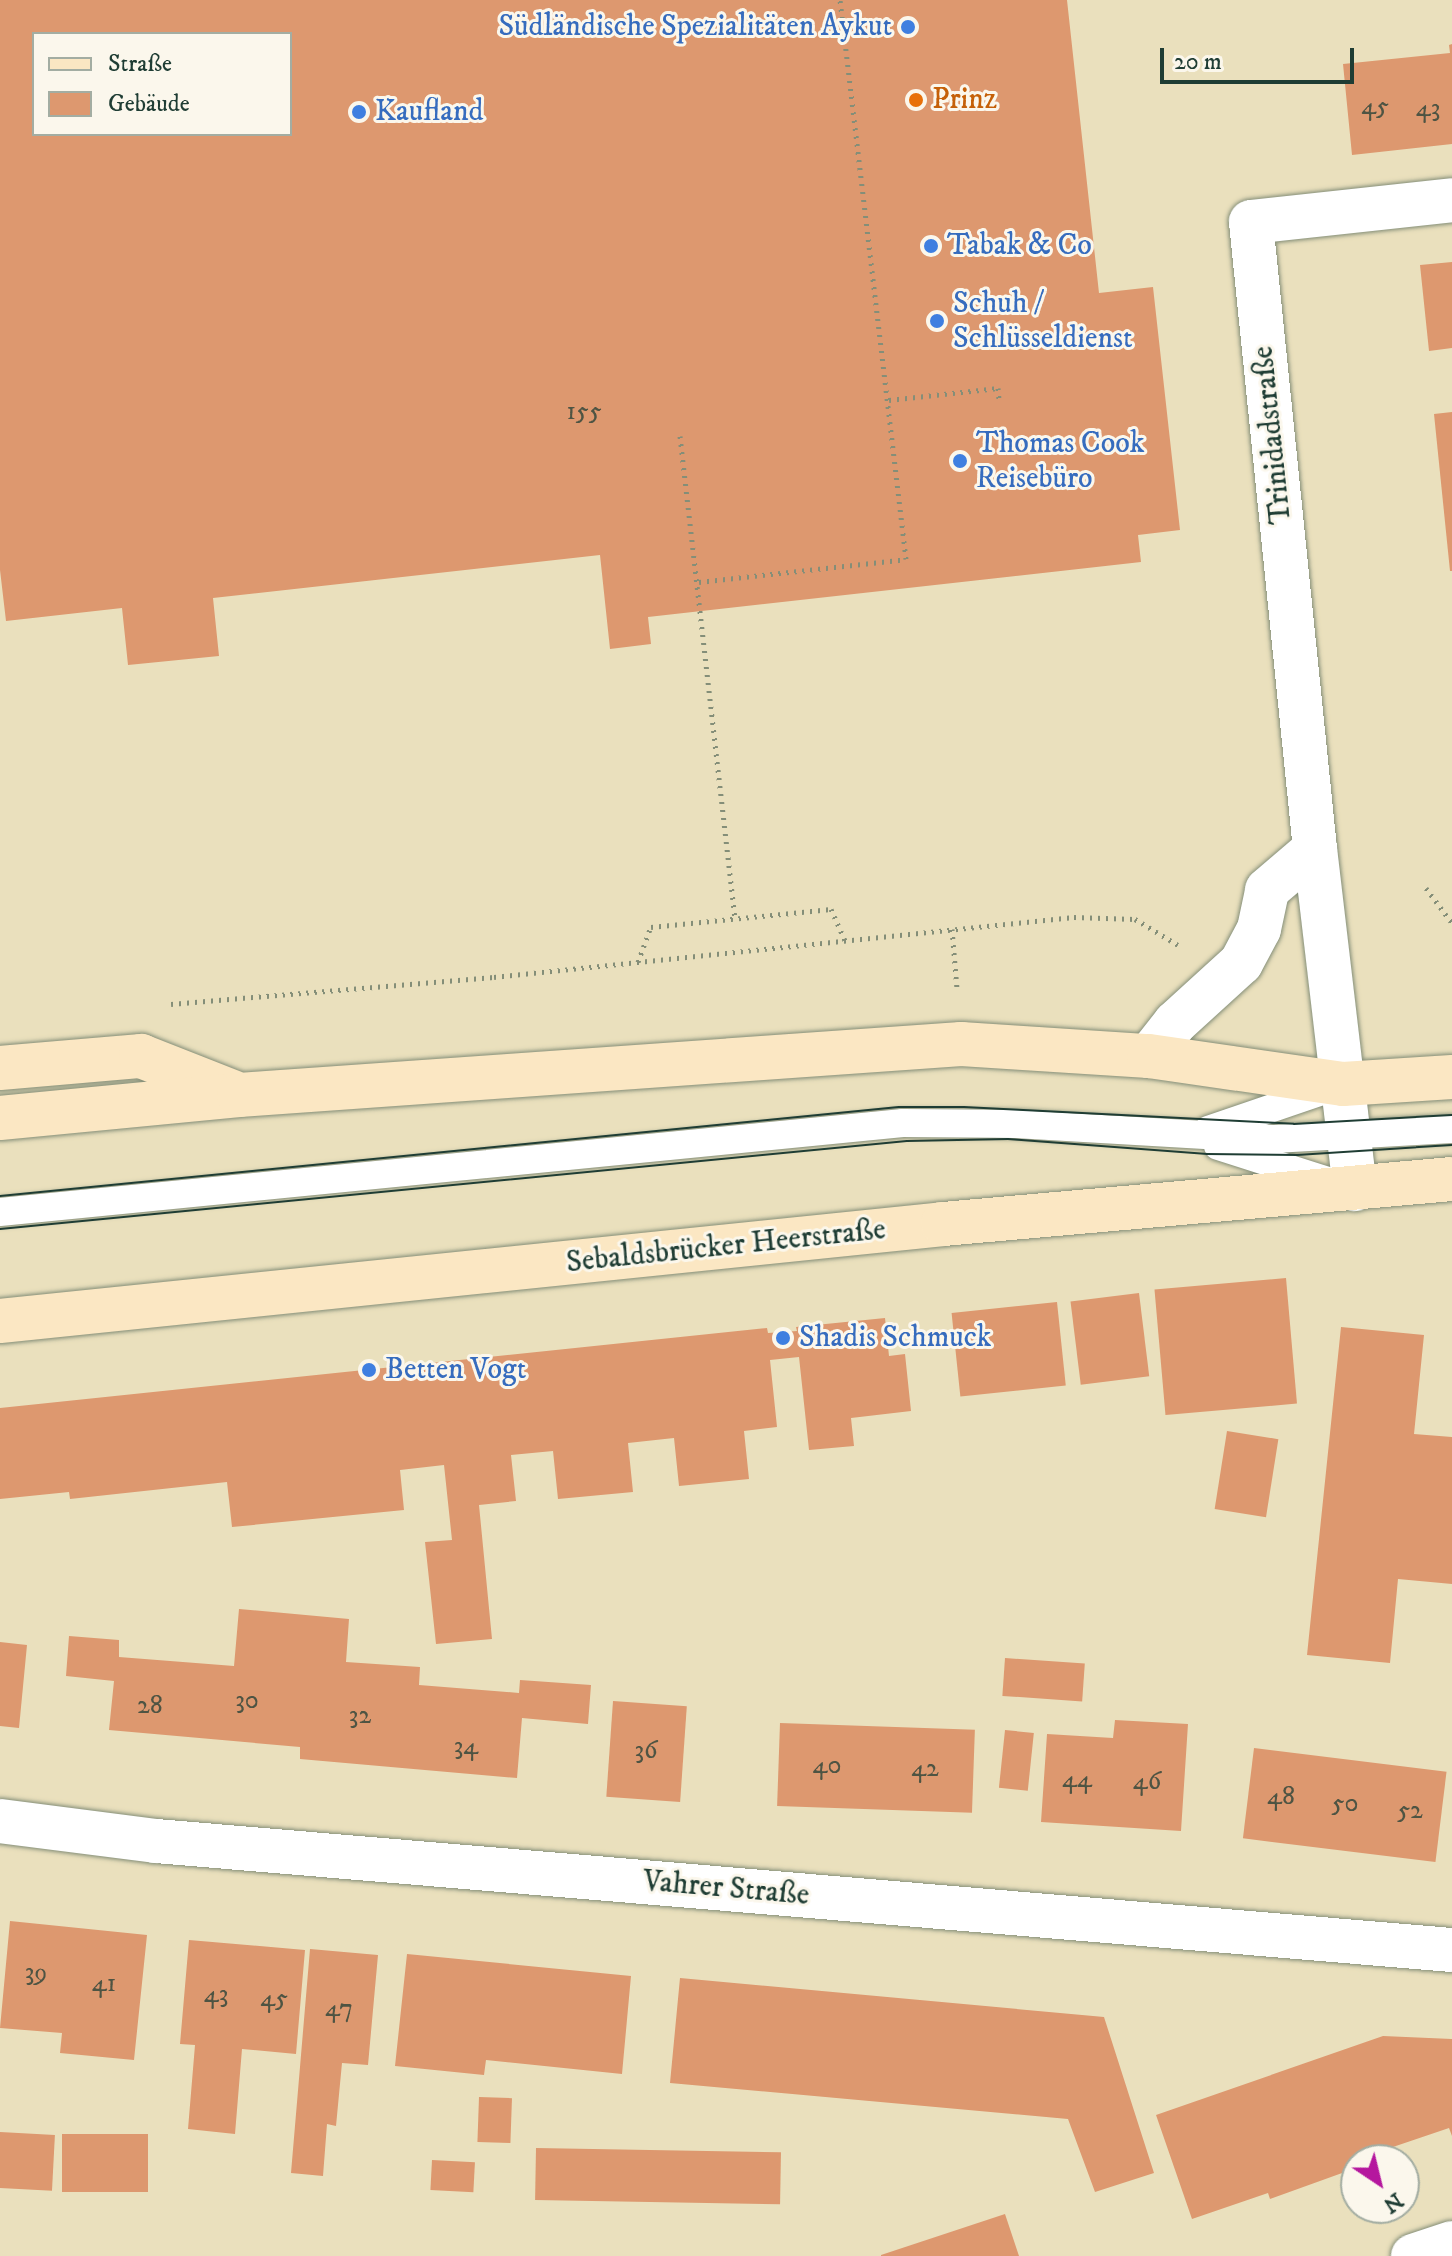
<!DOCTYPE html>
<html>
<head>
<meta charset="utf-8">
<style>
	body { margin:0 }
	#map { position:relative; width:1452px; height:2256px; overflow:hidden; background:#eae0bd; font-family:"IM FELL DW Pica",serif }
	div>[style] { position:absolute }
	.building>* { inset:0; background:#dd986f; transform-origin:0 0 }
	.path>* { height:5px; margin-top:-2.5px; transform-origin:0; background:repeating-linear-gradient(90deg,#848e78 0 2px,transparent 0 8px) }
	.roads { filter:drop-shadow(0 0 2px #848e78) drop-shadow(0 0 2px #848e78) }
	.lane>* { height:28px; margin:-14px; padding:0 14px; transform-origin:14px; border-radius:14px; background:#fff }
	.street>* { height:44px; margin:-22px; padding:0 22px; transform-origin:22px; border-radius:22px; background:#fff }
	.secondary>* { height:44px; margin:-22px; padding:0 22px; transform-origin:22px; border-radius:22px; background:#fbe7c3 }
	.tram>* { height:2px; margin:-1px; padding:0 1px; transform-origin:1px; border-radius:1px; background:#1f3d34 }
	.dots>* { width:22px; height:22px; translate:-50% -50%; box-sizing:border-box; border:4px solid #fbf7ec; border-radius:50% }
	span { translate:-50% -50%; white-space:nowrap; text-align:center; line-height:1.15; -webkit-text-stroke:6px #fbf7ec; paint-order:stroke }
	.number-label { font-size:26px; color:#4e5443 }
	.number-label span { -webkit-text-stroke-width:0 }
	.shop-label { font-size:30px; color:#366cbe }
	.right { translate:-100% -50%; text-align:right }
	.left { translate:0 -50%; text-align:left }
	.food-label { font-size:30px; color:#c56008 }
	.street-label { font-size:30px; color:#1f3d34 }
	.legend { position:absolute; left:32px; top:32px; width:260px; height:104px; box-sizing:border-box; background:#fbf7ec; border:2px solid #a3ada2; margin:0; padding:10px 14px; list-style:none; font-size:24px; color:#1f3d34 }
	.legend li { display:flex; align-items:center; gap:16px; height:40px }
	.legend b { width:40px; border:2px solid #a3ada2 }
	.north { position:absolute; left:1340px; top:2144px; width:80px; height:80px; box-sizing:border-box; background:#fbf7ec; border:2px solid #a3ada2; border-radius:50%; rotate:145deg; font-size:22px; font-weight:700; line-height:32px; text-align:center; color:#1f3d34 }
	.north::after { content:''; display:block; margin:auto; width:28px; height:36px; background:#b5179e; clip-path:polygon(50% 0,100% 100%,50% 72%,0 100%) }
	.scale { position:absolute; left:1160px; top:48px; width:194px; height:36px; box-sizing:border-box; border:4px solid #1f3d34; border-top:0; padding-left:10px; font-size:24px; line-height:28px; white-space:nowrap; color:#1f3d34; -webkit-text-stroke:6px #fbf7ec; paint-order:stroke }
</style>
</head>
<body>
<div id="map">
	<div class="building">
		<i style="clip-path:polygon(evenodd,0 0,1067px 0,1099px 293px,1153px 287px,1180px 530px,1138px 535px,1141px 562px,648px 617px,651px 644px,610px 649px,600px 555px,213px 598px,219px 656px,128px 665px,122px 608px,6px 621px,0 570px,0 0,34px 34px,290px 34px,290px 134px,34px 134px,34px 34px)"></i>
		<i style="clip-path:polygon(1452px 44px,1452px 144px,1352px 155px,1343px 64px,1450px 53px,1449px 45px)"></i>
		<i style="clip-path:polygon(1452px 262px,1452px 348px,1429px 351px,1420px 265px)"></i>
		<i style="clip-path:polygon(1452px 412px,1452px 571px,1450px 571px,1434px 414px)"></i>
		<i style="left:1286px;top:1278px;width:126px;height:132px;rotate:85deg"></i>
		<i style="left:1139px;top:1293px;width:84px;height:69px;rotate:83deg"></i>
		<i style="left:1057px;top:1302px;width:84px;height:106px;rotate:84deg"></i>
		<i style="clip-path:polygon(885px 1318px,889px 1356px,905px 1354px,911px 1411px,851px 1418px,854px 1446px,809px 1450px,799px 1357px,770px 1360px,777px 1427px,744px 1431px,749px 1479px,679px 1486px,674px 1438px,628px 1443px,633px 1492px,558px 1499px,553px 1451px,511px 1455px,516px 1501px,479px 1505px,492px 1639px,436px 1644px,425px 1542px,452px 1540px,444px 1465px,400px 1470px,404px 1510px,232px 1527px,227px 1482px,70px 1499px,69px 1492px,0 1499px,0 1408px,767px 1328px,768px 1333px,797px 1331px,796px 1327px)"></i>
		<i style="clip-path:polygon(1341px 1327px,1424px 1335px,1414px 1434px,1452px 1437px,1452px 1584px,1398px 1579px,1390px 1663px,1307px 1655px)"></i>
		<i style="left:1227px;top:1431px;width:52px;height:79px;rotate:9deg"></i>
		<i style="clip-path:polygon(239px 1609px,349px 1619px,346px 1662px,420px 1667px,419px 1685px,519px 1693px,520px 1680px,591px 1685px,588px 1724px,522px 1718px,517px 1778px,300px 1759px,300px 1747px,109px 1730px,114px 1681px,66px 1676px,69px 1636px,119px 1640px,119px 1657px,234px 1666px)"></i>
		<i style="clip-path:polygon(0 1642px,27px 1645px,19px 1728px,0 1726px)"></i>
		<i style="left:1005px;top:1658px;width:80px;height:38px;rotate:4deg"></i>
		<i style="left:613px;top:1701px;width:74px;height:96px;rotate:4deg"></i>
		<i style="clip-path:polygon(1115px 1720px,1188px 1724px,1181px 1831px,1041px 1822px,1047px 1734px,1113px 1738px)"></i>
		<i style="left:780px;top:1723px;width:195px;height:83px;rotate:2deg"></i>
		<i style="left:1005px;top:1730px;width:29px;height:58px;rotate:6deg"></i>
		<i style="left:1254px;top:1748px;width:194px;height:91px;rotate:7deg"></i>
		<i style="clip-path:polygon(10px 1921px,147px 1935px,134px 2060px,60px 2053px,62px 2033px,0 2028px)"></i>
		<i style="clip-path:polygon(189px 1940px,305px 1950px,296px 2054px,242px 2049px,235px 2134px,188px 2129px,195px 2045px,180px 2044px)"></i>
		<i style="clip-path:polygon(310px 1949px,378px 1955px,368px 2065px,342px 2063px,336px 2126px,327px 2124px,323px 2176px,291px 2173px)"></i>
		<i style="clip-path:polygon(407px 1954px,631px 1976px,622px 2074px,486px 2060px,484px 2075px,395px 2066px)"></i>
		<i style="clip-path:polygon(680px 1978px,1104px 2017px,1154px 2173px,1095px 2192px,1068px 2119px,670px 2083px)"></i>
		<i style="clip-path:polygon(1383px 2036px,1452px 2039px,1452px 2136px,1449px 2128px,1387px 2149px,1389px 2156px,1378px 2160px,1356px 2160px,1356px 2168px,1270px 2199px,1268px 2193px,1192px 2219px,1156px 2115px)"></i>
		<i style="left:479px;top:2097px;width:33px;height:45px;rotate:2deg"></i>
		<i style="left:0;top:2132px;width:55px;height:56px;rotate:3deg"></i>
		<i style="left:148px;top:2134px;width:58px;height:86px;rotate:90deg"></i>
		<i style="left:536px;top:2148px;width:245px;height:52px;rotate:1deg"></i>
		<i style="left:432px;top:2160px;width:43px;height:30px;rotate:3deg"></i>
		<i style="clip-path:polygon(1005px 2214px,1019px 2256px,881px 2256px,881px 2255px)"></i>
	</div>
	<div class="path">
		<i style="left:889px;top:400px;width:110px;rotate:-6.3deg"></i>
		<i style="left:998px;top:388px;width:11px;rotate:85deg"></i>
		<i style="left:680px;top:436px;width:486px;rotate:83.5deg"></i>
		<i style="left:699px;top:582px;width:208px;rotate:-6.3deg"></i>
		<i style="left:906px;top:559px;width:563px;rotate:-96.73deg"></i>
		<i style="left:1426px;top:888px;width:44px;rotate:53.4deg"></i>
		<i style="left:952px;top:929px;width:59px;rotate:85.2deg"></i>
		<i style="left:638px;top:962px;width:37px;rotate:-70deg"></i>
		<i style="left:651px;top:927px;width:181px;rotate:-5.7deg"></i>
		<i style="left:831px;top:909px;width:35px;rotate:66deg"></i>
		<i style="left:171px;top:1004px;width:324px;rotate:-4.8deg"></i>
		<i style="left:494px;top:977px;width:583px;rotate:-5.91deg"></i>
		<i style="left:1074px;top:917px;width:61px;rotate:1.9deg"></i>
		<i style="left:1135px;top:919px;width:50px;rotate:31.2deg"></i>
	</div>
	<div class="roads">
		<div class="lane">
			<i style="left:1208px;top:1130px;width:130px;rotate:-18.9deg"></i>
			<i style="left:1218px;top:1146px;width:119px;rotate:17.7deg"></i>
			<i style="left:0;top:1212px;width:907px;rotate:-5.63deg"></i>
			<i style="left:903px;top:1123px;width:112px;rotate:0.5deg"></i>
			<i style="left:1015px;top:1124px;width:259px;rotate:3.3deg"></i>
			<i style="left:1274px;top:1139px;width:178px;rotate:-3.2deg"></i>
		</div>
		<div class="street">
			<i style="left:1149px;top:1056px;width:42px;rotate:-51.8deg"></i>
			<i style="left:1175px;top:1023px;width:89px;rotate:-42.3deg"></i>
			<i style="left:1241px;top:963px;width:38px;rotate:-62deg"></i>
			<i style="left:1259px;top:929px;width:40px;rotate:-78deg"></i>
			<i style="left:1267px;top:890px;width:63px;rotate:-40.5deg"></i>
			<i style="left:1355px;top:1189px;width:342px;rotate:-96.7deg"></i>
			<i style="left:1315px;top:849px;width:630px;rotate:-95.83deg"></i>
			<i style="left:1251px;top:222px;width:202px;rotate:-6.2deg"></i>
			<i style="left:0;top:1821px;width:157px;rotate:7.3deg"></i>
			<i style="left:156px;top:1841px;width:1301px;rotate:4.81deg"></i>
			<i style="left:1413px;top:2256px;width:41px;rotate:-18.4deg"></i>
		</div>
		<div class="secondary">
			<i style="left:0;top:1068px;width:142px;rotate:-4.9deg"></i>
			<i style="left:141px;top:1056px;width:99px;rotate:21.4deg"></i>
			<i style="left:0;top:1118px;width:240px;rotate:-5.5deg"></i>
			<i style="left:239px;top:1095px;width:724px;rotate:-4.04deg"></i>
			<i style="left:961px;top:1044px;width:188px;rotate:3.7deg"></i>
			<i style="left:1149px;top:1056px;width:196px;rotate:8.2deg"></i>
			<i style="left:1343px;top:1084px;width:109px;rotate:-3.7deg"></i>
			<i style="left:0;top:1321px;width:948px;rotate:-5.87deg"></i>
			<i style="left:943px;top:1224px;width:511px;rotate:-5.05deg"></i>
		</div>
	</div>
	<div class="tram">
		<i style="left:0;top:1196px;width:903px;rotate:-5.65deg"></i>
		<i style="left:899px;top:1107px;width:65px"></i>
		<i style="left:964px;top:1107px;width:330px;rotate:2.9deg"></i>
		<i style="left:1294px;top:1124px;width:158px;rotate:-3.3deg"></i>
		<i style="left:0;top:1229px;width:911px;rotate:-5.54deg"></i>
		<i style="left:907px;top:1141px;width:101px;rotate:-1.1deg"></i>
		<i style="left:1008px;top:1139px;width:200px;rotate:4.3deg"></i>
		<i style="left:1207px;top:1154px;width:90px;rotate:0.6deg"></i>
		<i style="left:1297px;top:1155px;width:155px;rotate:-3.7deg"></i>
	</div>
	<div class="dots">
		<i style="left:908px;top:27px;background:#3f7fe0"></i>
		<i style="left:916px;top:100px;background:#e8710a"></i>
		<i style="left:359px;top:112px;background:#3f7fe0"></i>
		<i style="left:931px;top:246px;background:#3f7fe0"></i>
		<i style="left:937px;top:321px;background:#3f7fe0"></i>
		<i style="left:960px;top:461px;background:#3f7fe0"></i>
		<i style="left:783px;top:1338px;background:#3f7fe0"></i>
		<i style="left:369px;top:1370px;background:#3f7fe0"></i>
	</div>
	<div class="number-label">
		<span style="left:1375px;top:107px">45</span>
		<span style="left:1428px;top:109px">43</span>
		<span style="left:584px;top:412px">155</span>
		<span style="left:247px;top:1701px">30</span>
		<span style="left:150px;top:1706px">28</span>
		<span style="left:360px;top:1716px">32</span>
		<span style="left:466px;top:1747px">34</span>
		<span style="left:646px;top:1751px">36</span>
		<span style="left:827px;top:1766px">40</span>
		<span style="left:925px;top:1769px">42</span>
		<span style="left:1077px;top:1780px">44</span>
		<span style="left:1147px;top:1782px">46</span>
		<span style="left:1281px;top:1797px">48</span>
		<span style="left:1345px;top:1804px">50</span>
		<span style="left:1410px;top:1811px">52</span>
		<span style="left:36px;top:1973px">39</span>
		<span style="left:104px;top:1984px">41</span>
		<span style="left:216px;top:1995px">43</span>
		<span style="left:274px;top:1999px">45</span>
		<span style="left:339px;top:2009px">47</span>
	</div>
	<div class="shop-label">
		<span class="right" style="left:892px;top:27px">Südländische Spezialitäten Aykut</span>
		<span class="left" style="left:375px;top:112px">Kaufland</span>
		<span class="left" style="left:947px;top:246px">Tabak &amp; Co</span>
		<span class="left" style="left:953px;top:321px">Schuh /<br>Schlüsseldienst</span>
		<span class="left" style="left:976px;top:461px">Thomas Cook<br>Reisebüro</span>
		<span class="left" style="left:799px;top:1338px">Shadis Schmuck</span>
		<span class="left" style="left:385px;top:1370px">Betten Vogt</span>
	</div>
	<div class="food-label">
		<span class="left" style="left:932px;top:100px">Prinz</span>
	</div>
	<div class="street-label">
		<span style="left:1273px;top:435px;rotate:-96deg">Trinidadstraße</span>
		<span style="left:726px;top:1247px;rotate:-6deg">Sebaldsbrücker Heerstraße</span>
		<span style="left:726px;top:1889px;rotate:5deg">Vahrer Straße</span>
	</div>
	<ul class="legend">
	<li><b style="height:10px;background:#fbe7c3"></b>Straße</li>
	<li><b style="height:22px;background:#dd986f"></b>Gebäude</li>
	</ul>
	<div class="north">N</div>
	<div class="scale">20 m</div>
</div>
</body>
</html>
